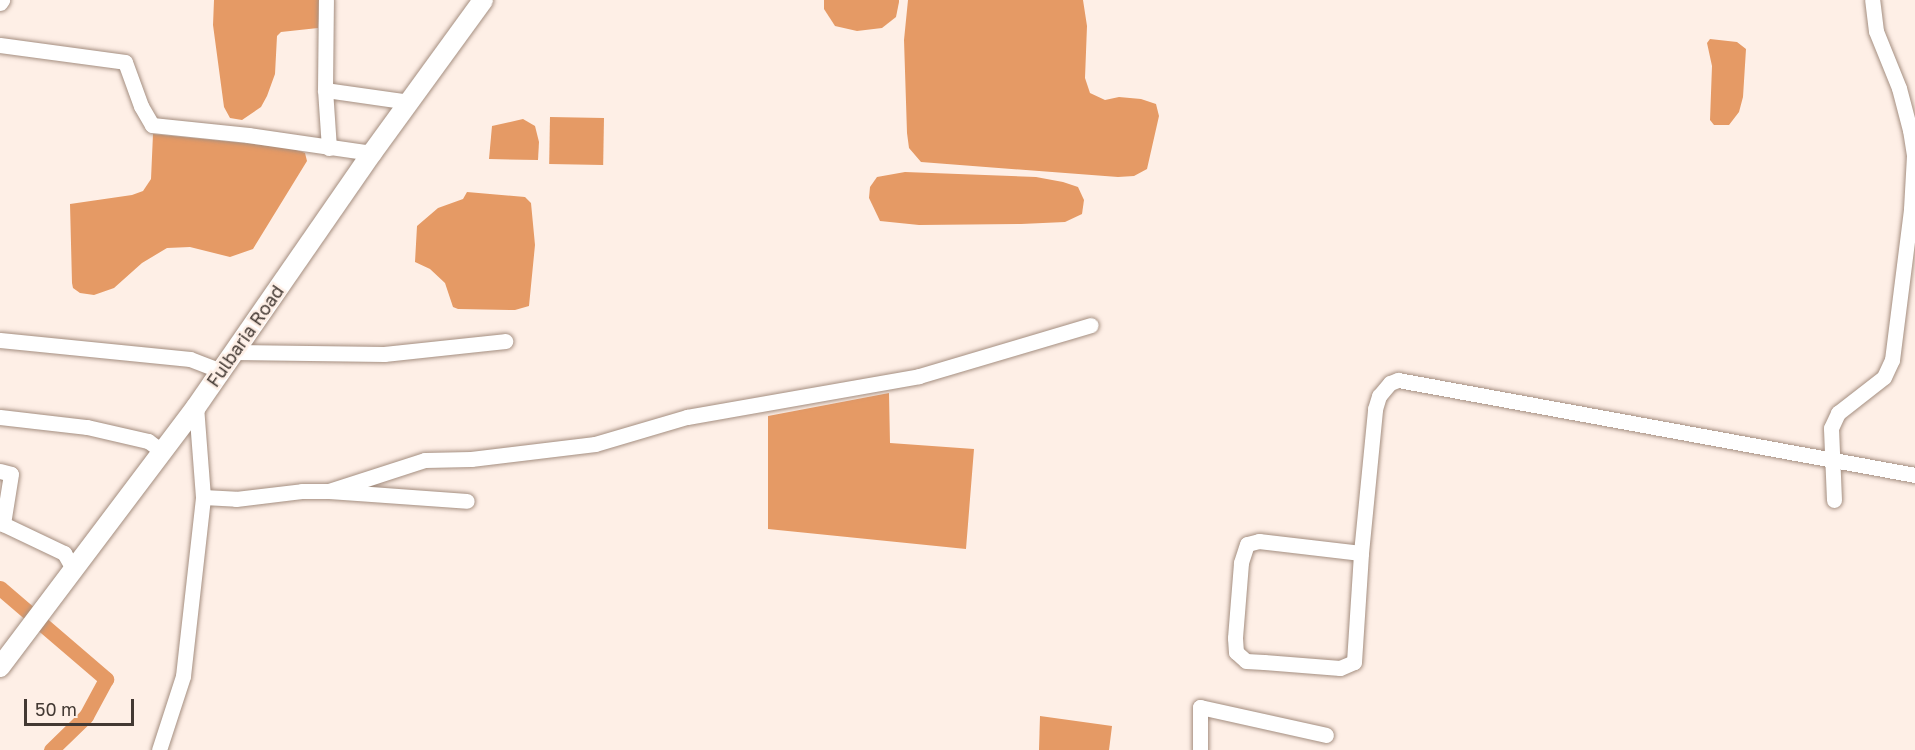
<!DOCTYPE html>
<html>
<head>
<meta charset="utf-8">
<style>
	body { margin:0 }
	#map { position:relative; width:1915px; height:750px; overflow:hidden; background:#feefe6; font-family:"Golos Text",sans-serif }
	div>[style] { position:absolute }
	.water>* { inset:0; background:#e59a65; transform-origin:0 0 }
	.canal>* { height:15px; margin:-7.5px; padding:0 7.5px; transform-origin:7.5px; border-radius:7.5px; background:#e59a65 }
	.roads { filter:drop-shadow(0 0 2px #a48e80) drop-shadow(0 0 2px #a48e80) }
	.minor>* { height:15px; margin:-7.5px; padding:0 7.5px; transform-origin:7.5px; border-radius:7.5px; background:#fff }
	.major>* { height:20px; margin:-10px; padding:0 10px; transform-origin:10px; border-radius:10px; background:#fff }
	span { translate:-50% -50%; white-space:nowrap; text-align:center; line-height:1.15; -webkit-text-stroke:5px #feefe6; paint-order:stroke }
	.street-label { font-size:18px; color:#433933 }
	.scale { position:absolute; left:24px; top:699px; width:110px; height:27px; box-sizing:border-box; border:3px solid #433933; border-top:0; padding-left:8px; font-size:18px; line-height:21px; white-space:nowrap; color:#433933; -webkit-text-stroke:4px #feefe6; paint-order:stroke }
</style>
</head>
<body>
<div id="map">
	<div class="water">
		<i style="clip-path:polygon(214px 0,321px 0,318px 28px,281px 32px,277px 36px,275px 74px,267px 96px,261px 107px,242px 120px,230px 118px,224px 107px,213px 25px)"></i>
		<i style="clip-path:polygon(824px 0,899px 0,899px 2px,896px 17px,882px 28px,857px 31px,835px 26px,824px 9px)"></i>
		<i style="clip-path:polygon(908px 0,1083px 0,1087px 26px,1085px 78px,1090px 93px,1105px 100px,1119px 97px,1141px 99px,1156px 104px,1159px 116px,1147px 169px,1134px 176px,1118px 177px,921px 162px,909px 148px,907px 133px,904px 40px)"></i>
		<i style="clip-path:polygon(1710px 39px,1737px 42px,1746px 49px,1743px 97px,1739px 112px,1729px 125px,1714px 125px,1710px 120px,1712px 66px,1707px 43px)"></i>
		<i style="left:550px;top:117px;width:54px;height:47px;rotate:1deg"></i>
		<i style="clip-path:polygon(523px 119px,535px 126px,539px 142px,538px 160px,489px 159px,492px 126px)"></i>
		<i style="clip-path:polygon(153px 134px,292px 148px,305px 153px,307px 161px,253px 249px,230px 257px,190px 247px,167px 248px,142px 263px,114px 288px,94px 295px,80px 293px,73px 288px,72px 283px,70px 204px,132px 195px,143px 191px,151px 179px)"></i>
		<i style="clip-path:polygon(905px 172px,1036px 177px,1063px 182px,1078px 187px,1084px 200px,1082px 214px,1065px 222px,1021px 224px,919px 225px,880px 221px,869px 198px,870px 187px,877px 177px)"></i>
		<i style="clip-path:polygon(467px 192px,525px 197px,531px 203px,535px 245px,529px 306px,515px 310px,458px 309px,453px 307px,445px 283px,430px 269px,415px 262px,417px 226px,438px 208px,463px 199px)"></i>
		<i style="clip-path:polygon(889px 393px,890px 443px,974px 449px,966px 549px,768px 529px,768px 416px)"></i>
		<i style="clip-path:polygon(1040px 716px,1112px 726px,1109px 750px,1039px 750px)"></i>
	</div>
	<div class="canal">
		<i style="left:0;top:588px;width:140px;rotate:40.6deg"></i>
		<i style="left:106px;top:679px;width:42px;rotate:118.4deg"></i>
		<i style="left:86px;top:716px;width:49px;rotate:135.8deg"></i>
	</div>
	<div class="roads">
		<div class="minor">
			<i style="left:0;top:3px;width:4px;rotate:-56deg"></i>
			<i style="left:0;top:45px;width:126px;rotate:7.7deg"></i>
			<i style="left:125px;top:62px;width:47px;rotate:70deg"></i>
			<i style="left:141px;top:106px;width:22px;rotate:60deg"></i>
			<i style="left:152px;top:125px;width:97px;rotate:5.9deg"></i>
			<i style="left:248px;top:135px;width:125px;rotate:8.3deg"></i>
			<i style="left:325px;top:90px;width:90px;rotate:-89.4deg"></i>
			<i style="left:329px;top:148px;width:58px;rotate:-93.9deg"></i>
			<i style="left:325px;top:90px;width:85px;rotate:8.1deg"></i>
			<i style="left:0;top:340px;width:191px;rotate:5.7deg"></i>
			<i style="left:190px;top:359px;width:34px;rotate:21deg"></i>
			<i style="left:235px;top:352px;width:149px;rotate:0.8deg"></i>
			<i style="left:384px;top:354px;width:122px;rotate:-6.1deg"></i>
			<i style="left:0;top:417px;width:88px;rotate:6.6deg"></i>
			<i style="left:87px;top:427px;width:63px;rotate:12.9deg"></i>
			<i style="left:148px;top:441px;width:19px;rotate:36deg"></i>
			<i style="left:0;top:471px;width:11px;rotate:15deg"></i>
			<i style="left:11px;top:474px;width:51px;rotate:99.1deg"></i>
			<i style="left:3px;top:524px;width:68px;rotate:25.4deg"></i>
			<i style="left:64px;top:553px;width:20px;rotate:60deg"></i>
			<i style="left:329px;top:491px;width:101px;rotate:-17.9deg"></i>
			<i style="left:425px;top:460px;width:46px;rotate:-1.2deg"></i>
			<i style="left:471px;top:459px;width:125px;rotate:-6.9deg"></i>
			<i style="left:595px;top:444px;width:96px;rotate:-16.4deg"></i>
			<i style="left:687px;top:417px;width:236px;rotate:-10deg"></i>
			<i style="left:919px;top:376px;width:179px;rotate:-16.5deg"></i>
			<i style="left:203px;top:497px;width:33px;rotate:3deg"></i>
			<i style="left:236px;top:499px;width:66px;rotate:-6.9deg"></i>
			<i style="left:302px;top:491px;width:27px"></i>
			<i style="left:329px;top:491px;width:138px;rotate:4.1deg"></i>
			<i style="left:1834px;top:500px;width:72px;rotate:-92.4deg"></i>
			<i style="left:1831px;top:428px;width:17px;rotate:-65deg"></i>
			<i style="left:1838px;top:413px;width:58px;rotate:-38deg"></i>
			<i style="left:1884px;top:377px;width:19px;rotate:-65deg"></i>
			<i style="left:1892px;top:360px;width:152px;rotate:-82.8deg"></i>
			<i style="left:1911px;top:209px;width:54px;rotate:-86.8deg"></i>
			<i style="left:1914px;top:155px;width:25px;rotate:-99deg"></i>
			<i style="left:1910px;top:130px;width:43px;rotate:-104.7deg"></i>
			<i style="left:1899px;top:88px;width:61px;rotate:-112deg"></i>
			<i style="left:1876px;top:31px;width:31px;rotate:-97deg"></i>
			<i style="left:1361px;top:553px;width:103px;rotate:-173.3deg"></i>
			<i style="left:1259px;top:541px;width:12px;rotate:166deg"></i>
			<i style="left:1247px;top:544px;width:20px;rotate:108deg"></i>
			<i style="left:1241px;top:563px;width:75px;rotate:94.6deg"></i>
			<i style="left:1235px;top:638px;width:14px;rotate:86deg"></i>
			<i style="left:1236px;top:652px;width:13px;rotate:42deg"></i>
			<i style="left:1246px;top:661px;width:18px;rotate:3deg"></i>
			<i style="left:1264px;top:662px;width:76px;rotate:4.5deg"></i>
			<i style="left:1340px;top:668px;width:15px;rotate:-23deg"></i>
			<i style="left:1354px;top:662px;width:109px;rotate:-86.3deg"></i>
			<i style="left:1361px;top:553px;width:145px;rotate:-84.4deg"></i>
			<i style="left:1375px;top:409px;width:14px;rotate:-73deg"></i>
			<i style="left:1379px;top:396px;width:17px;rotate:-50deg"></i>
			<i style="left:1390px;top:383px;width:9px;rotate:-21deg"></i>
			<i style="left:1398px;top:380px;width:526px;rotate:10.41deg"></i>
			<i style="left:159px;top:750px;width:78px;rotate:-72deg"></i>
			<i style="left:183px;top:676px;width:180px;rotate:-83.6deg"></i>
			<i style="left:203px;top:497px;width:90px;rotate:-94.4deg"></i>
			<i style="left:1200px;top:750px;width:43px;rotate:-90deg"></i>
			<i style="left:1200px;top:707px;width:129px;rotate:12.5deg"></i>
		</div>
		<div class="major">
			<i style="left:0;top:667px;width:326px;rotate:-53deg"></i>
			<i style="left:196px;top:407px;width:309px;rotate:-55.3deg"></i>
			<i style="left:372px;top:153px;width:189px;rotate:-54deg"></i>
		</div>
	</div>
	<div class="street-label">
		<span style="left:245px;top:336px;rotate:-55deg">Fulbaria Road</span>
	</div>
	<div class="scale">50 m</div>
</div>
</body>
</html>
